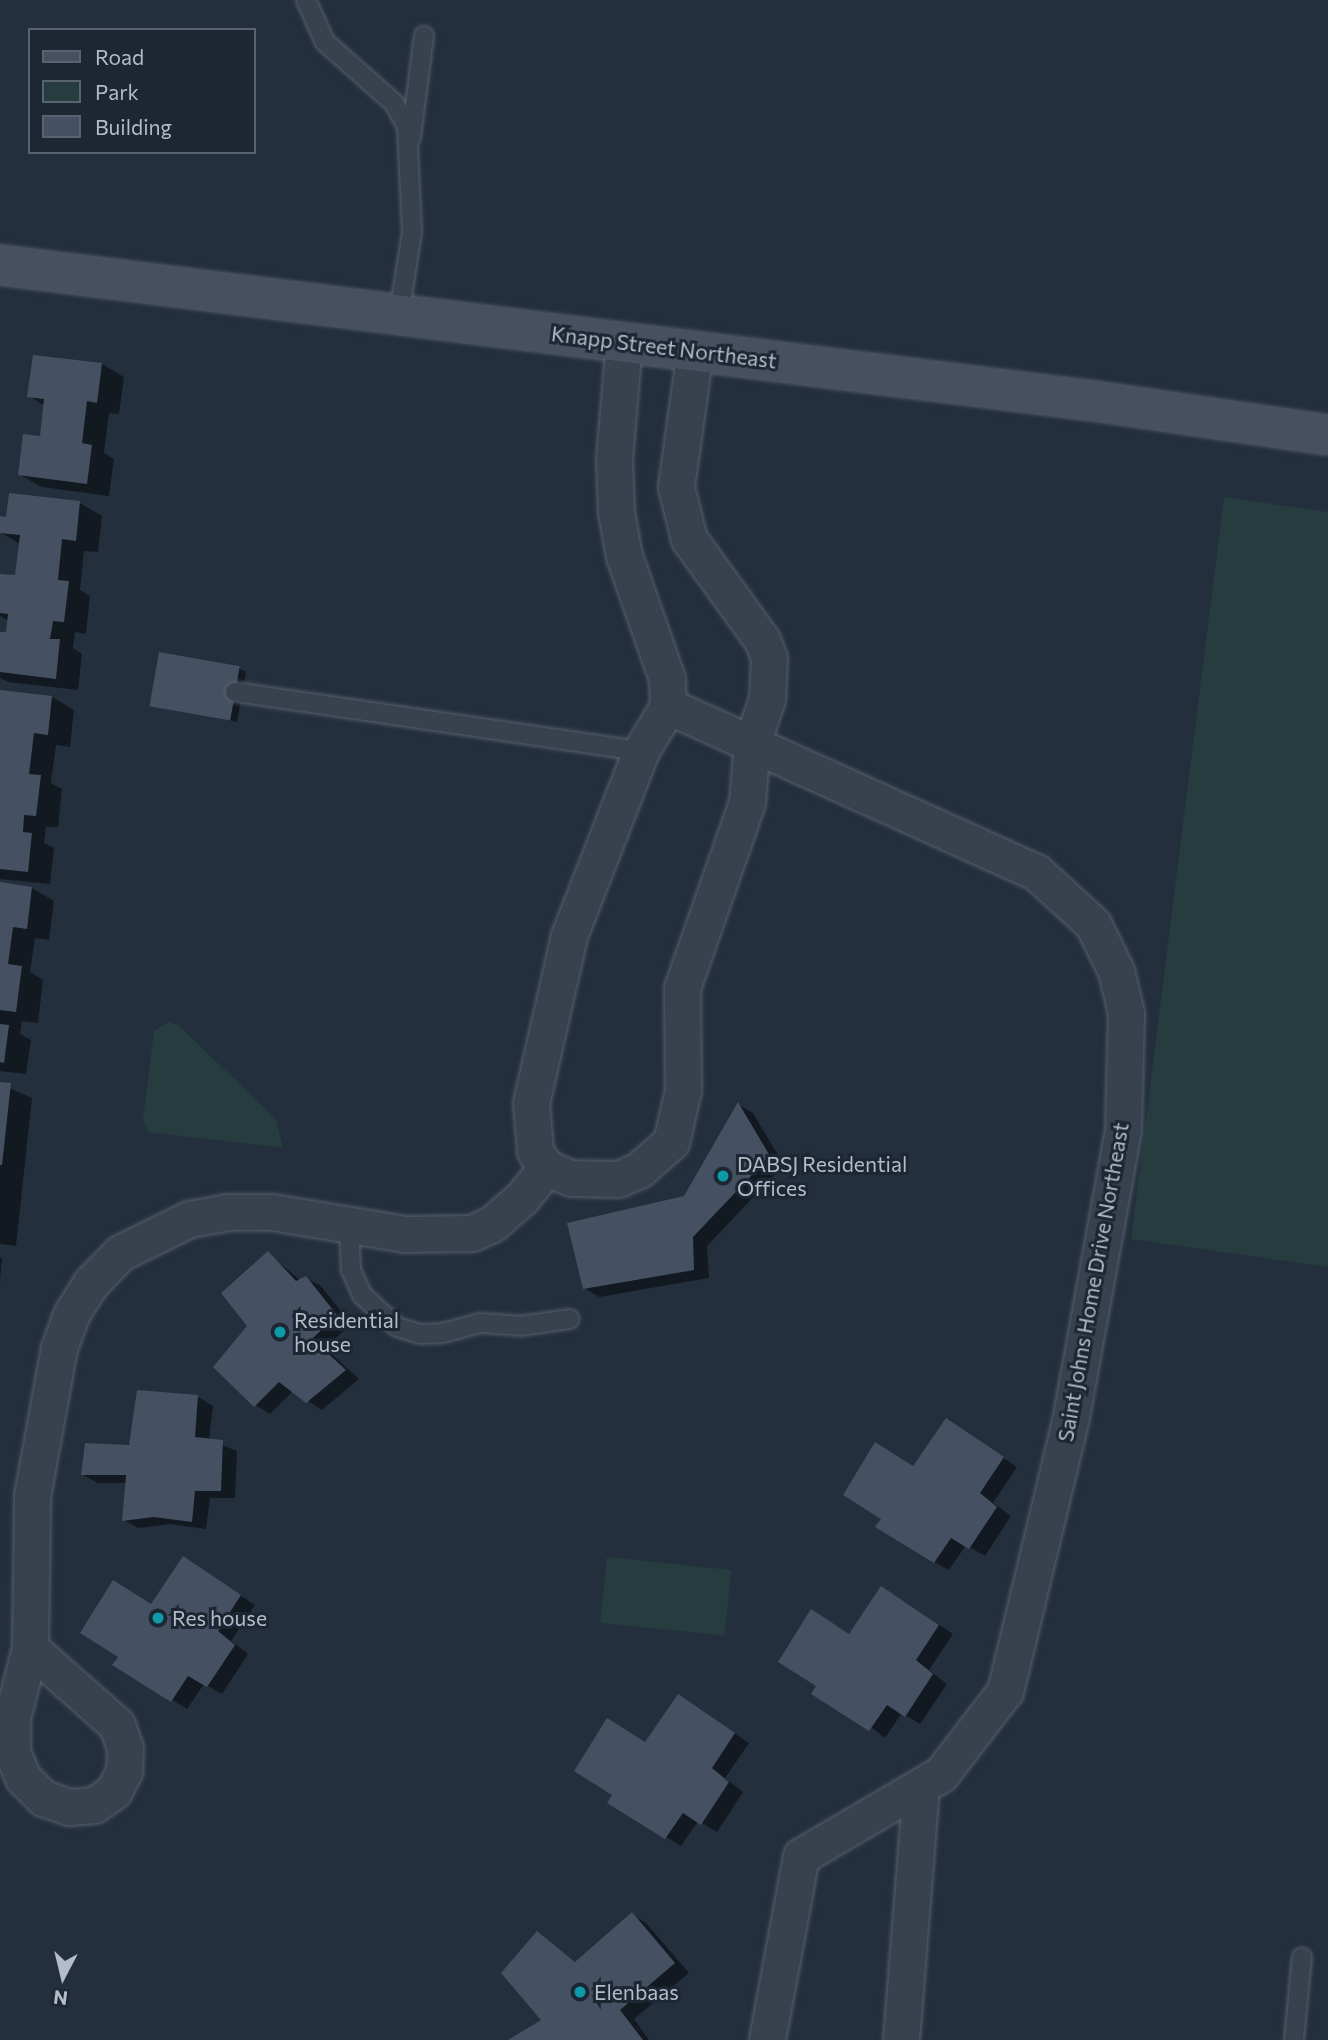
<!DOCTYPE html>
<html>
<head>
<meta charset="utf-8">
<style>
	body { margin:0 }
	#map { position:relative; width:1328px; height:2040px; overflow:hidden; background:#242f3e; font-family:Commissioner,sans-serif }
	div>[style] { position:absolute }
	.green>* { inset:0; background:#263c3f; transform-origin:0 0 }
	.shadow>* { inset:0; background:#0007 }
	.building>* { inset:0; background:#455162; transform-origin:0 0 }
	.roads { filter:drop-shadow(0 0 2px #565f6c) drop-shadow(0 0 2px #565f6c) }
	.lane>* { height:18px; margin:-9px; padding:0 9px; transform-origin:9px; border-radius:9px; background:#38414e }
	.street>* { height:35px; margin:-17.5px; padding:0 17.5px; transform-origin:17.5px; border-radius:17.5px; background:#38414e }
	.secondary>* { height:38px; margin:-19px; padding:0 19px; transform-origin:19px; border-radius:19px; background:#465061 }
	.dots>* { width:19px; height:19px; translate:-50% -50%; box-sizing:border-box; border:4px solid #1d2633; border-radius:50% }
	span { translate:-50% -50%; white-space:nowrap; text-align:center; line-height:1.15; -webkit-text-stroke:6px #1d2633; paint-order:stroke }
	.street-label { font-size:21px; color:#b4bcc9 }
	.poi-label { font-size:21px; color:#b4bcc9 }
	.left { translate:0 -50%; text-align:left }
	.legend { position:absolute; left:28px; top:28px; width:228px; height:126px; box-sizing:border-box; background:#1d2633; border:2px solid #59626f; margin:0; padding:9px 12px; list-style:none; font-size:21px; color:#b4bcc9 }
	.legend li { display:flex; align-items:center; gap:14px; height:35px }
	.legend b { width:35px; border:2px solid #59626f }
	.north { position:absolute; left:28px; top:1942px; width:70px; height:70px; -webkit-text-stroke:5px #1d2633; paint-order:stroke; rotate:187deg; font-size:19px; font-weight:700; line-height:28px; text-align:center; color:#b4bcc9 }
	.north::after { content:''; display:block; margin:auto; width:24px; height:32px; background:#b4bcc9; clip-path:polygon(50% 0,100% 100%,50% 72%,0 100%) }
</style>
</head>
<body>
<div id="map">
	<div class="green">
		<i style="clip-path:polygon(1224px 497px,1328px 512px,1328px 1267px,1131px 1239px)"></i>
		<i style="clip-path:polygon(168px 1022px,178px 1025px,276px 1119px,283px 1148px,148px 1132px,143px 1119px,154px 1031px)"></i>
		<i style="left:607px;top:1557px;width:125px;height:66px;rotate:6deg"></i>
	</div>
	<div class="shadow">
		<i style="clip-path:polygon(102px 364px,124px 377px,119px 414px,109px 413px,104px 453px,114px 459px,109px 496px,42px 487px,20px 475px,41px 438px,45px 406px,29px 396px)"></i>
		<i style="clip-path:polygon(80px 503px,102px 516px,98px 552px,84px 551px,80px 590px,90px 596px,86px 634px,75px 632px,73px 648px,82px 654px,78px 690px,8px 682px,0 678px,0 633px,8px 634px,9px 621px,0 616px,0 576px,17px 577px,20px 544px,0 532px,0 525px,7px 519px)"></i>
		<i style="clip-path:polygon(239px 668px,246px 672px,237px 722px,152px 705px)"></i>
		<i style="clip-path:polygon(0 691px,52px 697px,74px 710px,70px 747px,56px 745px,51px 783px,62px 789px,58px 827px,46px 827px,44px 843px,54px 848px,50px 884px,0 879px)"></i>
		<i style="clip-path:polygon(0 884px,32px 888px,54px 901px,49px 940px,35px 938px,30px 972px,43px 980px,38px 1023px,22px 1021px,20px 1034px,31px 1040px,26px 1074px,0 1071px)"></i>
		<i style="clip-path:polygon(0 1084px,32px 1098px,16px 1246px,0 1244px)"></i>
		<i style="clip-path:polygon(739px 1105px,753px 1113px,784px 1165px,707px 1246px,709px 1278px,599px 1297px,584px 1288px,685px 1198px)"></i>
		<i style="clip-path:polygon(268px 1253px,301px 1281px,306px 1278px,321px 1286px,351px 1324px,325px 1348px,359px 1379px,322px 1410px,293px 1391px,270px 1414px,255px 1405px,250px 1326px)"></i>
		<i style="clip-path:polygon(0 1257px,2px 1258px,0 1281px)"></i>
		<i style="clip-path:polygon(198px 1397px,213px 1406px,209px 1440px,237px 1451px,235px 1498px,210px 1498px,206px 1529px,170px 1524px,138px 1528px,124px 1520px,127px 1483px,98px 1483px,83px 1475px)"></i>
		<i style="clip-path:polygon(961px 1429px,1017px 1467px,993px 1503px,1011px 1516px,985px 1556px,966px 1545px,949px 1570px,934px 1562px,914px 1468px)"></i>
		<i style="clip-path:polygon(198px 1567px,255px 1605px,231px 1641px,248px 1654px,222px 1694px,204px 1684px,187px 1709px,115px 1665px,152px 1606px)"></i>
		<i style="clip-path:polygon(896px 1596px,953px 1634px,929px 1670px,947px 1684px,920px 1724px,902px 1713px,885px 1738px,818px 1686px,850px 1635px)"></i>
		<i style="clip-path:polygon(693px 1705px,749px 1743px,725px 1778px,743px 1792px,717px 1832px,698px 1821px,681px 1846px,609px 1802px,646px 1744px)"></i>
		<i style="clip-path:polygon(632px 1915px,646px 1923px,689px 1973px,634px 2019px,649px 2040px,511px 2040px,543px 2021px,537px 1933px,577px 1963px)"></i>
	</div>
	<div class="building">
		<i style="clip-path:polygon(33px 355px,102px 363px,97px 403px,87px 401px,82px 443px,92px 445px,87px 484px,18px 475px,23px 434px,40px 436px,44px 399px,27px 397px)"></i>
		<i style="clip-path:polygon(9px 493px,80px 501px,76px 541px,62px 539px,58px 580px,69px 581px,64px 622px,53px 621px,50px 639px,60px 639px,56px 679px,0 672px,0 632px,6px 632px,8px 614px,0 613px,0 574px,15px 575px,20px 535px,0 533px,0 516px,6px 517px)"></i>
		<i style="left:159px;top:652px;width:82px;height:55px;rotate:10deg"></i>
		<i style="clip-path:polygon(0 690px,52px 696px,48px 735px,34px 733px,29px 774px,41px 775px,36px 816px,24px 815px,23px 832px,32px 833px,28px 872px,0 869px)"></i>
		<i style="clip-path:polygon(0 882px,32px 887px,27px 929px,13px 927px,8px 964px,22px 966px,16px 1012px,0 1010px)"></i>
		<i style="clip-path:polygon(0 1024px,9px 1025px,4px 1063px,0 1062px)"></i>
		<i style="clip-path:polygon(0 1082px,11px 1083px,2px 1165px,0 1165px)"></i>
		<i style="clip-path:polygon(738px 1102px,770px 1156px,693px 1237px,694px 1270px,583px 1289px,567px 1223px,684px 1196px)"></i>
		<i style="clip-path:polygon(268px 1251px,296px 1281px,306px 1276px,337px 1315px,312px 1339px,346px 1370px,306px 1403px,279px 1382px,254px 1407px,213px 1367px,247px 1326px,221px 1293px)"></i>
		<i style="clip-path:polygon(137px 1390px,198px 1395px,195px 1437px,223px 1440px,221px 1491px,195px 1491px,192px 1522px,154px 1517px,122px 1521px,126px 1475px,81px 1475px,85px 1443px,129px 1445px)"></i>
		<i style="clip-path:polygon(946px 1418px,1004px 1457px,980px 1493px,997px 1507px,969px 1549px,951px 1538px,934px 1563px,875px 1527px,881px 1519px,843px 1495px,875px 1442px,913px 1466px)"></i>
		<i style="clip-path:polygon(183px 1556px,241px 1595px,218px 1631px,235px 1645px,207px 1687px,188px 1676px,171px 1702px,112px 1665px,118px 1657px,80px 1633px,113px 1580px,151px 1604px)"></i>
		<i style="clip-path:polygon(881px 1586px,939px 1625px,916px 1660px,933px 1674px,905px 1717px,887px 1705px,869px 1731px,811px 1694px,816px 1686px,778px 1662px,811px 1609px,849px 1634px)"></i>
		<i style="clip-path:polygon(678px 1694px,735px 1733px,712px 1768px,729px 1782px,701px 1825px,683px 1813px,665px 1839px,607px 1803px,612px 1795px,574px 1771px,607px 1718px,645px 1742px)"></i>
		<i style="clip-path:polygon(632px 1912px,675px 1963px,620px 2010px,643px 2040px,508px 2040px,541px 2020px,501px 1973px,537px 1931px,575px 1962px)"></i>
	</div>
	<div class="roads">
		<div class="lane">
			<i style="left:306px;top:0;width:46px;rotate:65.7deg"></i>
			<i style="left:325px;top:42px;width:92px;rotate:41.5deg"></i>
			<i style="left:394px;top:103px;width:26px;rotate:61deg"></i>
			<i style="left:407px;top:126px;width:106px;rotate:87.3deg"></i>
			<i style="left:412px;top:232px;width:84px;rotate:98.9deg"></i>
			<i style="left:411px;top:137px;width:102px;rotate:-82.7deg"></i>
			<i style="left:235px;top:692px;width:410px;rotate:8.3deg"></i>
			<i style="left:349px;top:1225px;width:45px;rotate:87.5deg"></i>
			<i style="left:351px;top:1270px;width:27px;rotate:66deg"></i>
			<i style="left:362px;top:1295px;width:47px;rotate:42.4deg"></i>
			<i style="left:397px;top:1327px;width:24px;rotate:17deg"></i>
			<i style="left:420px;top:1334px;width:23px;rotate:-2deg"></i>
			<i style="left:443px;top:1333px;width:39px;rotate:-15deg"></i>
			<i style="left:481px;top:1323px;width:39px;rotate:4deg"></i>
			<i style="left:520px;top:1326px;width:50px;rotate:-8deg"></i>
			<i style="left:1294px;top:2040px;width:83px;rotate:-84.5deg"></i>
		</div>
		<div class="street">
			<i style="left:624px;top:342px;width:117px;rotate:94.9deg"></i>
			<i style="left:614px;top:459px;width:53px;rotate:87.8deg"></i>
			<i style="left:616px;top:512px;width:45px;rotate:79.7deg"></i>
			<i style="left:624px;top:556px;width:130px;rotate:70.7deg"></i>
			<i style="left:667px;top:679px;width:27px;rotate:88deg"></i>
			<i style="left:668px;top:706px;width:52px;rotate:121deg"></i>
			<i style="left:641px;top:751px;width:199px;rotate:111.3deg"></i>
			<i style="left:569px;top:936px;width:171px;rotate:102.8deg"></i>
			<i style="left:531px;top:1103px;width:48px;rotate:85.2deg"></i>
			<i style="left:535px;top:1151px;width:20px;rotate:57deg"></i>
			<i style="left:546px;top:1168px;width:27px;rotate:22deg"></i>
			<i style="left:571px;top:1178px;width:47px;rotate:1.2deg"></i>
			<i style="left:618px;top:1179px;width:23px;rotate:-23deg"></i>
			<i style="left:639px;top:1170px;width:43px;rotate:-41.2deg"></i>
			<i style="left:671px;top:1142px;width:53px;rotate:-77deg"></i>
			<i style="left:683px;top:1090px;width:102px;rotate:-90.6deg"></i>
			<i style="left:682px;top:988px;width:197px;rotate:-70.7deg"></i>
			<i style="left:747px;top:802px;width:59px;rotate:-85.2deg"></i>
			<i style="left:752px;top:743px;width:46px;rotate:-71.2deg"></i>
			<i style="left:767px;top:699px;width:41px;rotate:-87.2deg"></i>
			<i style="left:769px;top:658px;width:19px;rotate:-111deg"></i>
			<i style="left:762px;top:640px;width:125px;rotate:-125.9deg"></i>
			<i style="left:689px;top:539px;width:54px;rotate:-104deg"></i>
			<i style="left:676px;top:487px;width:138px;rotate:-82.1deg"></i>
			<i style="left:668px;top:706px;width:404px;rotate:24.3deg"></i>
			<i style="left:1036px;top:872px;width:77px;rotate:42.4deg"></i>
			<i style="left:1093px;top:924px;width:52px;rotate:63.9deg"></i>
			<i style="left:1116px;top:971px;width:43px;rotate:76.6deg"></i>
			<i style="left:1126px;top:1013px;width:117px;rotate:91.5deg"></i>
			<i style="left:1123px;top:1130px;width:292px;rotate:100.3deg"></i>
			<i style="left:1071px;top:1417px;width:282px;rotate:103.5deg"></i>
			<i style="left:1005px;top:1691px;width:105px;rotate:127.6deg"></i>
			<i style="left:941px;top:1774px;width:162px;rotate:149.6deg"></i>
			<i style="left:801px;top:1856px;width:187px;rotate:100.5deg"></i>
			<i style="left:30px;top:1648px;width:116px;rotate:41.5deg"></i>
			<i style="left:117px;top:1725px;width:24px;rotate:71deg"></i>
			<i style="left:125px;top:1748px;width:23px;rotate:92deg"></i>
			<i style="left:124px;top:1771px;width:22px;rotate:117deg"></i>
			<i style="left:114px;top:1791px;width:24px;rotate:145deg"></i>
			<i style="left:94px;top:1805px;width:25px;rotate:175deg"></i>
			<i style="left:69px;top:1807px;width:28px;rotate:-161deg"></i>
			<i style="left:43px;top:1798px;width:28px;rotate:-135deg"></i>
			<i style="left:23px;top:1778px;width:28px;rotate:-113deg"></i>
			<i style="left:12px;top:1752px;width:34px;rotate:-90deg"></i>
			<i style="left:12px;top:1718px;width:72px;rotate:-75.6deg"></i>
			<i style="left:30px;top:1648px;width:152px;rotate:-89.2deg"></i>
			<i style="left:32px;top:1496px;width:150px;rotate:-79.7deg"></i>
			<i style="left:59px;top:1348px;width:37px;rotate:-70deg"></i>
			<i style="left:72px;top:1313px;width:36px;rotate:-58deg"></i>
			<i style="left:91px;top:1283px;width:42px;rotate:-46deg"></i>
			<i style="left:120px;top:1253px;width:77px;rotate:-26.2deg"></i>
			<i style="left:189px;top:1219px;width:39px;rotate:-10deg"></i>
			<i style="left:227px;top:1212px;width:45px"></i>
			<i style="left:272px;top:1212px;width:135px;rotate:9.4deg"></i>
			<i style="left:405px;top:1234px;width:67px;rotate:-0.9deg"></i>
			<i style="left:472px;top:1233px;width:22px;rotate:-24deg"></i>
			<i style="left:492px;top:1224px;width:40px;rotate:-41deg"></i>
			<i style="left:522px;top:1198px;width:38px;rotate:-51deg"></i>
			<i style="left:901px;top:2040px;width:254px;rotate:-85.5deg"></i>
		</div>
		<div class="secondary">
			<i style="left:0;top:265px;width:1102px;rotate:7.09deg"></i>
			<i style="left:1094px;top:401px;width:236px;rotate:8.3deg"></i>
		</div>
	</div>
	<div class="dots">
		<i style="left:723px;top:1176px;background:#0f9aa8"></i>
		<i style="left:280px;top:1332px;background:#0f9aa8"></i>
		<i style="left:158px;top:1618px;background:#0f9aa8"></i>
		<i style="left:580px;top:1992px;background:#0f9aa8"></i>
	</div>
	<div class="street-label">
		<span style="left:664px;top:347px;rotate:7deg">Knapp Street Northeast</span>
		<span style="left:1093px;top:1282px;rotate:-80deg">Saint Johns Home Drive Northeast</span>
	</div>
	<div class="poi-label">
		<span class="left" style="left:737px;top:1176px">DABSJ Residential<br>Offices</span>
		<span class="left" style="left:294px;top:1332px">Residential<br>house</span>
		<span class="left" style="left:172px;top:1618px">Res house</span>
		<span class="left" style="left:594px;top:1992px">Elenbaas</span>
	</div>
	<ul class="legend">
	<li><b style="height:9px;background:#465061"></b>Road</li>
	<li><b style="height:19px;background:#263c3f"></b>Park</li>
	<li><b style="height:19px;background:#455162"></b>Building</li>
	</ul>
	<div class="north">N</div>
</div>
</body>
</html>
